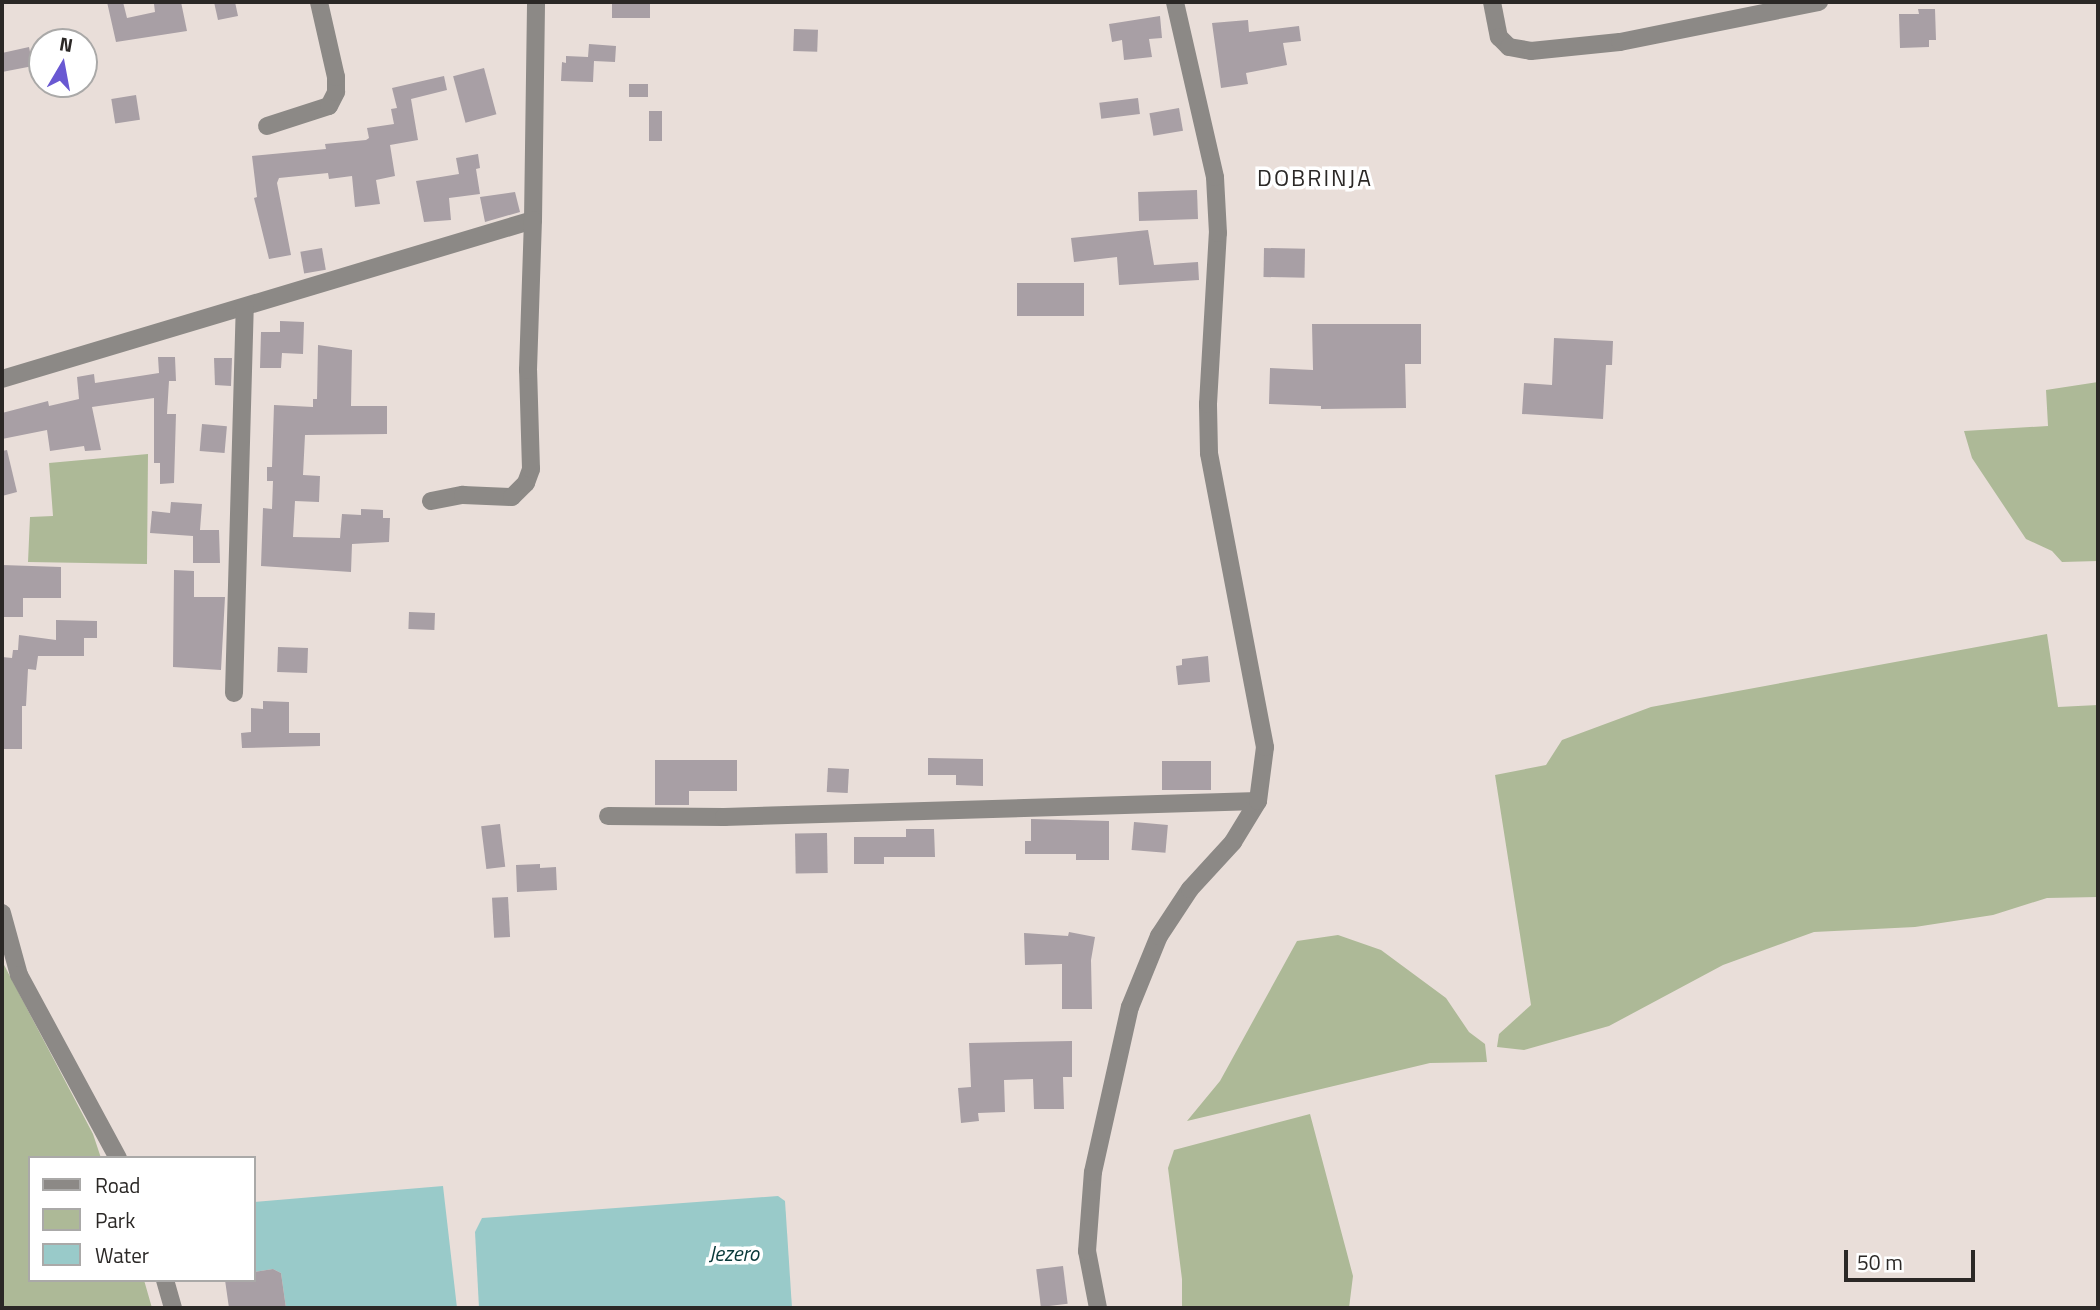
<!DOCTYPE html>
<html>
<head>
<meta charset="utf-8">
<style>
	body { margin:0 }
	#map { position:relative; width:2100px; height:1310px; overflow:hidden; background:#e9ded9; font-family:"Titillium Web",sans-serif }
	div>[style] { position:absolute }
	.green>* { inset:0; background:#adb997 }
	.water>* { inset:0; background:#99cac9 }
	.building>* { inset:0; background:#a89fa5; transform-origin:0 0 }
	.minor>* { height:18px; margin:-9px; padding:0 9px; transform-origin:9px; border-radius:9px; background:#8c8986 }
	span { translate:-50% -50%; white-space:nowrap; text-align:center; line-height:1.15; -webkit-text-stroke:7px #fff; paint-order:stroke }
	.water-label { font-size:21px; color:#093939; font-style:italic }
	.quarter-label { font-size:23px; color:#2b2826; letter-spacing:2px }
	.frame { position:absolute; inset:0; border:4px solid #2b2826; pointer-events:none }
	.legend { position:absolute; left:28px; top:1156px; width:228px; height:126px; box-sizing:border-box; background:#fff; border:2px solid #aaa9a8; margin:0; padding:9px 12px; list-style:none; font-size:21px; color:#2b2826 }
	.legend li { display:flex; align-items:center; gap:14px; height:35px }
	.legend b { width:35px; border:2px solid #aaa9a8 }
	.north { position:absolute; left:28px; top:28px; width:70px; height:70px; box-sizing:border-box; background:#fff; border:2px solid #aaa9a8; border-radius:50%; rotate:10deg; font-size:19px; font-weight:700; line-height:28px; text-align:center; color:#2b2826 }
	.north::after { content:''; display:block; margin:auto; width:24px; height:32px; background:#6958d2; clip-path:polygon(50% 0,100% 100%,50% 72%,0 100%) }
	.scale { position:absolute; left:1844px; top:1250px; width:131px; height:32px; box-sizing:border-box; border:4px solid #2b2826; border-top:0; padding-left:9px; font-size:21px; line-height:24px; white-space:nowrap; color:#2b2826; -webkit-text-stroke:5px #fff; paint-order:stroke }
</style>
</head>
<body>
<div id="map">
	<div class="green">
		<i style="clip-path:polygon(2098px 382px,2098px 561px,2062px 562px,2052px 551px,2026px 539px,1972px 458px,1964px 431px,2048px 426px,2046px 390px)"></i>
		<i style="clip-path:polygon(148px 454px,147px 564px,28px 562px,30px 517px,53px 516px,49px 463px)"></i>
		<i style="clip-path:polygon(2047px 634px,2058px 707px,2098px 705px,2098px 897px,2047px 898px,1993px 915px,1915px 927px,1814px 932px,1723px 965px,1609px 1026px,1524px 1050px,1497px 1047px,1499px 1034px,1531px 1005px,1495px 775px,1546px 765px,1562px 740px,1651px 707px)"></i>
		<i style="clip-path:polygon(1338px 935px,1381px 950px,1446px 998px,1469px 1032px,1485px 1044px,1487px 1062px,1430px 1063px,1187px 1121px,1220px 1081px,1297px 941px)"></i>
		<i style="clip-path:polygon(2px 961px,93px 1134px,101px 1158px,30px 1158px,30px 1280px,144px 1280px,152px 1308px,2px 1308px)"></i>
		<i style="clip-path:polygon(1310px 1114px,1353px 1276px,1349px 1308px,1182px 1308px,1182px 1279px,1168px 1168px,1174px 1150px)"></i>
	</div>
	<div class="water">
		<i style="clip-path:polygon(443px 1186px,457px 1308px,286px 1308px,281px 1273px,273px 1269px,254px 1272px,254px 1202px)"></i>
		<i style="clip-path:polygon(778px 1196px,785px 1201px,792px 1308px,479px 1308px,475px 1232px,482px 1218px)"></i>
	</div>
	<div class="building">
		<i style="clip-path:polygon(107px 2px,123px 2px,127px 18px,155px 12px,154px 4px,181px 2px,187px 31px,116px 42px)"></i>
		<i style="clip-path:polygon(214px 2px,235px 2px,238px 16px,218px 20px)"></i>
		<i style="left:612px;top:2px;width:38px;height:16px"></i>
		<i style="clip-path:polygon(1918px 9px,1935px 9px,1936px 40px,1929px 40px,1929px 47px,1900px 48px,1899px 14px,1919px 14px)"></i>
		<i style="clip-path:polygon(1160px 16px,1162px 38px,1149px 39px,1152px 57px,1124px 60px,1122px 40px,1112px 42px,1109px 24px)"></i>
		<i style="clip-path:polygon(1248px 20px,1249px 32px,1299px 26px,1301px 41px,1283px 43px,1287px 65px,1246px 73px,1248px 84px,1221px 88px,1212px 23px)"></i>
		<i style="left:794px;top:29px;width:24px;height:22px;rotate:2deg"></i>
		<i style="clip-path:polygon(589px 44px,616px 46px,615px 62px,594px 61px,593px 82px,561px 81px,562px 62px,566px 63px,566px 56px,588px 57px)"></i>
		<i style="clip-path:polygon(29px 47px,33px 66px,2px 72px,2px 53px)"></i>
		<i style="left:484px;top:68px;width:48px;height:32px;rotate:75deg"></i>
		<i style="clip-path:polygon(444px 76px,447px 90px,411px 99px,418px 140px,390px 145px,395px 176px,376px 180px,380px 204px,355px 207px,352px 176px,329px 179px,328px 173px,279px 178px,277px 183px,291px 255px,269px 259px,254px 198px,257px 197px,252px 156px,326px 149px,325px 144px,366px 140px,369px 138px,367px 128px,394px 124px,391px 109px,397px 108px,392px 88px)"></i>
		<i style="left:629px;top:84px;width:19px;height:13px"></i>
		<i style="left:136px;top:95px;width:25px;height:25px;rotate:81deg"></i>
		<i style="left:1138px;top:98px;width:16px;height:39px;rotate:83deg"></i>
		<i style="left:1179px;top:108px;width:23px;height:30px;rotate:80deg"></i>
		<i style="left:649px;top:111px;width:13px;height:30px"></i>
		<i style="clip-path:polygon(478px 154px,480px 168px,476px 169px,480px 194px,449px 198px,451px 220px,424px 222px,416px 181px,459px 174px,456px 158px)"></i>
		<i style="left:1197px;top:190px;width:29px;height:59px;rotate:88deg"></i>
		<i style="clip-path:polygon(515px 192px,520px 212px,485px 222px,480px 197px)"></i>
		<i style="clip-path:polygon(1148px 230px,1154px 265px,1198px 262px,1199px 280px,1119px 285px,1117px 257px,1074px 262px,1071px 238px)"></i>
		<i style="left:322px;top:248px;width:22px;height:22px;rotate:80deg"></i>
		<i style="left:1264px;top:248px;width:41px;height:29px;rotate:1deg"></i>
		<i style="left:1084px;top:283px;width:33px;height:67px;rotate:90deg"></i>
		<i style="clip-path:polygon(280px 321px,304px 322px,303px 354px,282px 353px,281px 368px,260px 368px,261px 332px,280px 332px)"></i>
		<i style="clip-path:polygon(1312px 324px,1421px 324px,1421px 364px,1405px 364px,1406px 408px,1321px 409px,1321px 406px,1269px 404px,1270px 368px,1313px 370px)"></i>
		<i style="clip-path:polygon(1554px 338px,1613px 341px,1612px 365px,1606px 365px,1603px 419px,1522px 414px,1524px 383px,1552px 385px)"></i>
		<i style="clip-path:polygon(318px 345px,352px 350px,351px 406px,387px 406px,387px 434px,305px 435px,303px 475px,320px 476px,319px 502px,295px 501px,293px 537px,340px 538px,342px 514px,361px 515px,361px 509px,383px 510px,383px 518px,390px 518px,389px 542px,352px 544px,351px 572px,261px 566px,263px 508px,272px 509px,273px 481px,267px 481px,267px 467px,272px 467px,274px 405px,313px 407px,313px 399px,317px 399px)"></i>
		<i style="clip-path:polygon(158px 357px,175px 357px,176px 381px,169px 381px,167px 414px,176px 414px,174px 483px,160px 484px,160px 463px,154px 463px,154px 398px,92px 407px,101px 450px,85px 451px,84px 446px,50px 451px,47px 430px,2px 439px,2px 413px,48px 401px,49px 406px,79px 399px,77px 377px,94px 374px,95px 383px,159px 373px)"></i>
		<i style="clip-path:polygon(214px 358px,232px 358px,231px 386px,215px 385px)"></i>
		<i style="left:202px;top:424px;width:25px;height:27px;rotate:5deg"></i>
		<i style="clip-path:polygon(7px 450px,17px 492px,2px 496px,2px 451px)"></i>
		<i style="clip-path:polygon(171px 502px,202px 504px,200px 530px,219px 530px,220px 563px,193px 563px,193px 536px,150px 533px,152px 511px,170px 513px)"></i>
		<i style="clip-path:polygon(2px 565px,61px 567px,61px 598px,23px 598px,23px 617px,2px 617px)"></i>
		<i style="clip-path:polygon(174px 570px,194px 571px,194px 597px,225px 597px,221px 670px,173px 667px)"></i>
		<i style="left:409px;top:612px;width:26px;height:17px;rotate:2deg"></i>
		<i style="clip-path:polygon(56px 620px,97px 621px,97px 638px,84px 638px,84px 656px,38px 656px,36px 670px,28px 669px,26px 706px,22px 706px,22px 749px,2px 749px,2px 657px,12px 658px,13px 650px,18px 650px,19px 635px,56px 640px)"></i>
		<i style="left:278px;top:647px;width:30px;height:25px;rotate:2deg"></i>
		<i style="clip-path:polygon(1208px 656px,1210px 682px,1178px 685px,1176px 666px,1182px 665px,1182px 659px)"></i>
		<i style="clip-path:polygon(263px 701px,289px 702px,289px 733px,320px 733px,320px 746px,242px 748px,241px 733px,251px 732px,251px 708px,263px 709px)"></i>
		<i style="clip-path:polygon(928px 758px,983px 759px,983px 786px,956px 785px,956px 775px,928px 775px)"></i>
		<i style="clip-path:polygon(655px 760px,737px 760px,737px 791px,689px 791px,689px 805px,655px 805px)"></i>
		<i style="left:1162px;top:761px;width:49px;height:29px"></i>
		<i style="left:828px;top:768px;width:21px;height:24px;rotate:3deg"></i>
		<i style="clip-path:polygon(1031px 819px,1109px 821px,1109px 860px,1076px 860px,1076px 854px,1025px 854px,1025px 841px,1031px 841px)"></i>
		<i style="left:1134px;top:822px;width:34px;height:28px;rotate:5deg"></i>
		<i style="left:500px;top:824px;width:43px;height:19px;rotate:83deg"></i>
		<i style="clip-path:polygon(906px 829px,934px 829px,935px 857px,884px 857px,884px 864px,854px 864px,854px 837px,906px 837px)"></i>
		<i style="left:827px;top:833px;width:40px;height:32px;rotate:89deg"></i>
		<i style="clip-path:polygon(540px 864px,540px 868px,556px 867px,557px 890px,517px 892px,516px 865px)"></i>
		<i style="left:508px;top:897px;width:40px;height:16px;rotate:87deg"></i>
		<i style="clip-path:polygon(1069px 932px,1095px 937px,1091px 960px,1092px 1009px,1062px 1009px,1062px 964px,1025px 965px,1024px 933px,1068px 936px)"></i>
		<i style="clip-path:polygon(1072px 1041px,1072px 1077px,1063px 1077px,1064px 1109px,1034px 1109px,1033px 1079px,1004px 1080px,1005px 1112px,978px 1113px,979px 1121px,961px 1123px,958px 1088px,971px 1087px,969px 1043px)"></i>
		<i style="left:1063px;top:1266px;width:38px;height:27px;rotate:83deg"></i>
		<i style="clip-path:polygon(273px 1269px,281px 1273px,286px 1308px,229px 1308px,225px 1280px,254px 1280px,254px 1272px)"></i>
	</div>
	<div class="minor">
		<i style="left:1492px;top:2px;width:36px;rotate:79deg"></i>
		<i style="left:1499px;top:37px;width:14px;rotate:45deg"></i>
		<i style="left:1509px;top:47px;width:22px;rotate:10deg"></i>
		<i style="left:1531px;top:51px;width:89px;rotate:-5.8deg"></i>
		<i style="left:1620px;top:42px;width:203px;rotate:-11.4deg"></i>
		<i style="left:267px;top:126px;width:65px;rotate:-17.9deg"></i>
		<i style="left:329px;top:106px;width:16px;rotate:-63deg"></i>
		<i style="left:336px;top:92px;width:15px;rotate:-90deg"></i>
		<i style="left:336px;top:77px;width:77px;rotate:-102.8deg"></i>
		<i style="left:2px;top:379px;width:554px;rotate:-16.67deg"></i>
		<i style="left:533px;top:220px;width:218px;rotate:-89.2deg"></i>
		<i style="left:431px;top:501px;width:33px;rotate:-11deg"></i>
		<i style="left:463px;top:495px;width:49px;rotate:2.3deg"></i>
		<i style="left:512px;top:497px;width:20px;rotate:-45deg"></i>
		<i style="left:526px;top:483px;width:15px;rotate:-70deg"></i>
		<i style="left:531px;top:469px;width:99px;rotate:-91.7deg"></i>
		<i style="left:528px;top:370px;width:150px;rotate:-88.1deg"></i>
		<i style="left:234px;top:693px;width:385px;rotate:-88.4deg"></i>
		<i style="left:608px;top:816px;width:116px;rotate:0.5deg"></i>
		<i style="left:724px;top:817px;width:534px;rotate:-1.72deg"></i>
		<i style="left:2px;top:913px;width:64px;rotate:74.7deg"></i>
		<i style="left:19px;top:975px;width:208px;rotate:61.6deg"></i>
		<i style="left:165px;top:1280px;width:29px;rotate:74deg"></i>
		<i style="left:1098px;top:1308px;width:58px;rotate:-100.9deg"></i>
		<i style="left:1087px;top:1251px;width:79px;rotate:-85.7deg"></i>
		<i style="left:1093px;top:1172px;width:169px;rotate:-77.4deg"></i>
		<i style="left:1130px;top:1007px;width:77px;rotate:-67.8deg"></i>
		<i style="left:1159px;top:936px;width:56px;rotate:-56.6deg"></i>
		<i style="left:1190px;top:889px;width:64px;rotate:-47.5deg"></i>
		<i style="left:1233px;top:842px;width:48px;rotate:-58.6deg"></i>
		<i style="left:1258px;top:801px;width:54px;rotate:-82.6deg"></i>
		<i style="left:1265px;top:747px;width:299px;rotate:-100.8deg"></i>
		<i style="left:1209px;top:453px;width:49px;rotate:-91.2deg"></i>
		<i style="left:1208px;top:404px;width:171px;rotate:-86.7deg"></i>
		<i style="left:1218px;top:233px;width:56px;rotate:-93.1deg"></i>
		<i style="left:1215px;top:177px;width:180px;rotate:-102.9deg"></i>
	</div>
	<div class="water-label">
		<span style="left:734px;top:1253px">Jezero</span>
	</div>
	<div class="quarter-label">
		<span style="left:1315px;top:178px">DOBRINJA</span>
	</div>
	<div class="frame"></div>
	<ul class="legend">
	<li><b style="height:9px;background:#8c8986"></b>Road</li>
	<li><b style="height:19px;background:#adb997"></b>Park</li>
	<li><b style="height:19px;background:#99cac9"></b>Water</li>
	</ul>
	<div class="north">N</div>
	<div class="scale">50 m</div>
</div>
</body>
</html>
